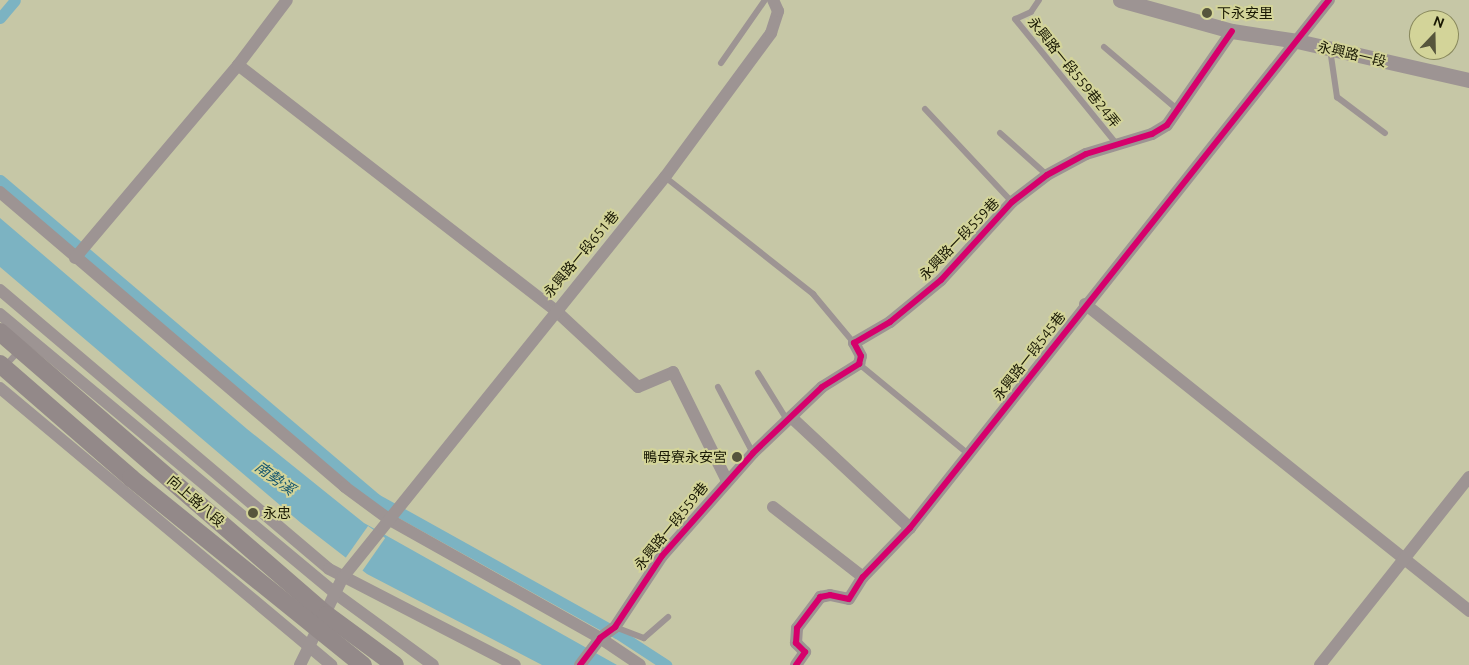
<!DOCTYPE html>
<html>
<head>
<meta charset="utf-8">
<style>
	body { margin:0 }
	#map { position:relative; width:1469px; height:665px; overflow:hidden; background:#c6c7a6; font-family:Ubuntu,"Noto Sans TC",sans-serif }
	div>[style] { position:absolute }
	.water>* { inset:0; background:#7cb3c2 }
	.pier>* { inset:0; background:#c6c7a6; transform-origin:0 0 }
	.canal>* { height:11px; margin:-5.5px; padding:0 5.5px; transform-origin:5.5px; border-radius:5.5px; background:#7cb3c2 }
	.service>* { height:6px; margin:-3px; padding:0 3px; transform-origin:3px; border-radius:3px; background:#9d9493 }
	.minor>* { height:12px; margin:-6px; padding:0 6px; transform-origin:6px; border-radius:6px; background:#9d9493 }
	.tertiary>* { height:15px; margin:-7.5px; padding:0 7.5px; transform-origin:7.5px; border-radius:7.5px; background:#9d9493 }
	.secondary>* { height:18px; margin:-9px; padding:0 9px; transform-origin:9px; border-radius:9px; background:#938989 }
	.cycleway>* { height:6px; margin:-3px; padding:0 3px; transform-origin:3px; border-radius:3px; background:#d6006c }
	.dots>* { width:14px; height:14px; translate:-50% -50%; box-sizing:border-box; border:2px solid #d3d499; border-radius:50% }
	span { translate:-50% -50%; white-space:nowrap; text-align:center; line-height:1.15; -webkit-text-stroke:4px #d3d499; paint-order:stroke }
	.poi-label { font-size:14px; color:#191803 }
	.left { translate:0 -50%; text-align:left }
	.right { translate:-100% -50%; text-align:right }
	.street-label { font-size:14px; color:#191803 }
	.water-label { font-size:15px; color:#16566f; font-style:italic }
	.north { position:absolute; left:1409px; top:10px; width:50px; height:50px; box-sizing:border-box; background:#d3d499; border:1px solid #89895d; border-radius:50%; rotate:21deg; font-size:14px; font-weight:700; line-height:20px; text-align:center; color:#191803 }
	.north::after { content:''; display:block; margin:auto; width:18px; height:22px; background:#56553c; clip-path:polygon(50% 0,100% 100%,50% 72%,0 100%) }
</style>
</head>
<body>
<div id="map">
	<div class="water">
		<i style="clip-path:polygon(0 218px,247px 429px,364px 523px,617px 665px,542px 665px,367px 574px,301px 523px,0 267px)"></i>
	</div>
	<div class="pier">
		<i style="left:368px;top:526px;width:21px;height:41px;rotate:35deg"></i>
	</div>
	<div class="canal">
		<i style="left:0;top:18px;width:23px;rotate:-50deg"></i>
		<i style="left:0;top:180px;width:493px;rotate:40.3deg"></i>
		<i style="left:376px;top:499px;width:276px;rotate:29.1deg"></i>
		<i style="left:617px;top:633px;width:59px;rotate:33.1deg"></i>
	</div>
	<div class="service">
		<i style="left:1039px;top:0;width:14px;rotate:124deg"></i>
		<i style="left:1031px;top:12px;width:17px;rotate:156deg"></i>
		<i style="left:1015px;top:19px;width:159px;rotate:50.9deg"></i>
		<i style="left:1104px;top:47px;width:97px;rotate:40.4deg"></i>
		<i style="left:1330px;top:49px;width:49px;rotate:81.7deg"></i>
		<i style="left:1337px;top:97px;width:60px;rotate:36.9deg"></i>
		<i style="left:721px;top:63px;width:77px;rotate:-55.1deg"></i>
		<i style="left:925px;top:109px;width:127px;rotate:46.9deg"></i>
		<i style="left:1000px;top:133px;width:63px;rotate:41.8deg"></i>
		<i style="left:665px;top:177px;width:189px;rotate:38.3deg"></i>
		<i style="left:813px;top:294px;width:64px;rotate:50.1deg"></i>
		<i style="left:859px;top:364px;width:141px;rotate:39.5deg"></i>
		<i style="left:4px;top:367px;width:22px;rotate:-47deg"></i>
		<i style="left:758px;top:373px;width:55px;rotate:58.3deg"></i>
		<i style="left:718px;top:387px;width:75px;rotate:62.1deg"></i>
		<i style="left:615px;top:627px;width:31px;rotate:21deg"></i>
		<i style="left:644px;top:638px;width:32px;rotate:-41deg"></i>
	</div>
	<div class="minor">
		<i style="left:238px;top:65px;width:401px;rotate:37.7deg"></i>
		<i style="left:555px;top:310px;width:113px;rotate:42.9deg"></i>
		<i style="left:638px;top:387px;width:38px;rotate:-23deg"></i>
		<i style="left:673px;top:372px;width:122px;rotate:63.6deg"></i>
		<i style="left:0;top:192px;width:454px;rotate:40.5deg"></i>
		<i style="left:345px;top:487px;width:56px;rotate:36.3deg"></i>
		<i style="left:390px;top:520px;width:241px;rotate:29.3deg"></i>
		<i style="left:600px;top:638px;width:48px;rotate:34deg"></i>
		<i style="left:75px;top:258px;width:253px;rotate:-49.8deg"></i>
		<i style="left:238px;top:65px;width:81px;rotate:-53deg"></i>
		<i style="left:0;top:290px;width:431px;rotate:40.3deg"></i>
		<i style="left:329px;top:569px;width:209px;rotate:27.3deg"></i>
		<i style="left:1085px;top:304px;width:492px;rotate:38.6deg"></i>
		<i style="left:0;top:314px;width:437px;rotate:39.8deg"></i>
		<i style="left:336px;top:594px;width:120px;rotate:36.2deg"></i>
		<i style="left:0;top:388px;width:432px;rotate:39.9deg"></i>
		<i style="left:791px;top:417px;width:163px;rotate:43deg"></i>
		<i style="left:773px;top:507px;width:114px;rotate:37.9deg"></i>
		<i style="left:300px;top:665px;width:98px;rotate:-64deg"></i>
		<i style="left:343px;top:577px;width:514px;rotate:-51.17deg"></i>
		<i style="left:665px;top:177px;width:179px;rotate:-53.6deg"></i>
		<i style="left:771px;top:33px;width:23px;rotate:-72deg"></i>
		<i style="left:778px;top:11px;width:12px;rotate:-114deg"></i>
		<i style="left:580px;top:665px;width:34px;rotate:-53deg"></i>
		<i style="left:600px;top:638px;width:19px;rotate:-36deg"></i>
		<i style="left:615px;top:627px;width:85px;rotate:-56.5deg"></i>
		<i style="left:662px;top:556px;width:137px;rotate:-48.5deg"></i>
		<i style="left:753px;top:453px;width:95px;rotate:-43.7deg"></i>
		<i style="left:822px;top:387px;width:44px;rotate:-31.9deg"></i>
		<i style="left:859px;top:364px;width:8px;rotate:-76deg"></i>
		<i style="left:861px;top:356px;width:15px;rotate:-118deg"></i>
		<i style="left:854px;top:343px;width:42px;rotate:-30.3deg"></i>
		<i style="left:890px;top:322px;width:66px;rotate:-39.5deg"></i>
		<i style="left:941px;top:280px;width:105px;rotate:-47.7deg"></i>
		<i style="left:1012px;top:202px;width:44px;rotate:-37.6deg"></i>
		<i style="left:1047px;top:175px;width:44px;rotate:-28.3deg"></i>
		<i style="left:1086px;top:154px;width:69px;rotate:-16.9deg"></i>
		<i style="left:1152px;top:134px;width:17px;rotate:-31deg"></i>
		<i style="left:1167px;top:125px;width:114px;rotate:-55.3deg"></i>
		<i style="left:796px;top:665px;width:16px;rotate:-55deg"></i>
		<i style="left:805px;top:652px;width:13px;rotate:-135deg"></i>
		<i style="left:796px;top:643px;width:15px;rotate:-86deg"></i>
		<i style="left:797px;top:628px;width:39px;rotate:-53deg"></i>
		<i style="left:820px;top:597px;width:10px;rotate:-11deg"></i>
		<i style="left:830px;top:595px;width:19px;rotate:12deg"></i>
		<i style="left:849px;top:599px;width:26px;rotate:-58deg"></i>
		<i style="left:863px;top:577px;width:68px;rotate:-46.2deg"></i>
		<i style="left:910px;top:528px;width:674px;rotate:-51.57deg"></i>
		<i style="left:1320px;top:665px;width:240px;rotate:-51.6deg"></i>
	</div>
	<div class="tertiary">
		<i style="left:1120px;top:0;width:116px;rotate:15.5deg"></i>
		<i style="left:1232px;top:31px;width:66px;rotate:8.7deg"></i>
		<i style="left:1297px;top:41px;width:176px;rotate:12.8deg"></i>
	</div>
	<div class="secondary">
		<i style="left:0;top:332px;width:432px;rotate:40.9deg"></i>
		<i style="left:327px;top:615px;width:84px;rotate:36.3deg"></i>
		<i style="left:0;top:364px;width:174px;rotate:41deg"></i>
		<i style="left:131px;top:478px;width:298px;rotate:38.9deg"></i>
	</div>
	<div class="cycleway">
		<i style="left:580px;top:665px;width:34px;rotate:-53deg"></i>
		<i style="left:600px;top:638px;width:19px;rotate:-36deg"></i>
		<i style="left:615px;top:627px;width:85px;rotate:-56.5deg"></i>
		<i style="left:662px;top:556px;width:137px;rotate:-48.5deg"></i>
		<i style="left:753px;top:453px;width:95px;rotate:-43.7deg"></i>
		<i style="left:822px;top:387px;width:44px;rotate:-31.9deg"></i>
		<i style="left:859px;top:364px;width:8px;rotate:-76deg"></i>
		<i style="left:861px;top:356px;width:15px;rotate:-118deg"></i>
		<i style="left:854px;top:343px;width:42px;rotate:-30.3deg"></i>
		<i style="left:890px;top:322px;width:66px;rotate:-39.5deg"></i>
		<i style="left:941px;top:280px;width:105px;rotate:-47.7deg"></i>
		<i style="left:1012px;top:202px;width:44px;rotate:-37.6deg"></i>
		<i style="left:1047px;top:175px;width:44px;rotate:-28.3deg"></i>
		<i style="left:1086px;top:154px;width:69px;rotate:-16.9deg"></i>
		<i style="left:1152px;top:134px;width:17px;rotate:-31deg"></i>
		<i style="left:1167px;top:125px;width:114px;rotate:-55.3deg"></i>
		<i style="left:796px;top:665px;width:16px;rotate:-55deg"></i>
		<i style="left:805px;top:652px;width:13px;rotate:-135deg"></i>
		<i style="left:796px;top:643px;width:15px;rotate:-86deg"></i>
		<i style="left:797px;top:628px;width:39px;rotate:-53deg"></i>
		<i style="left:820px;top:597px;width:10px;rotate:-11deg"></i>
		<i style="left:830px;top:595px;width:19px;rotate:12deg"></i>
		<i style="left:849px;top:599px;width:26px;rotate:-58deg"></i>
		<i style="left:863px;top:577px;width:68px;rotate:-46.2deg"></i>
		<i style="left:910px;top:528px;width:674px;rotate:-51.57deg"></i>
	</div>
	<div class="dots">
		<i style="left:1207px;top:13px;background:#56553c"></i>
		<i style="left:737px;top:457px;background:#56553c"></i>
		<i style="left:253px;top:513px;background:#56553c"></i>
	</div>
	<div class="poi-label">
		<span class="left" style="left:1217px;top:13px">下永安里</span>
		<span class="right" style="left:727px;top:457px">鴨母寮永安宮</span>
		<span class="left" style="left:263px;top:513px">永忠</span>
	</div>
	<div class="street-label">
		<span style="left:1352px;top:54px;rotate:13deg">永興路一段</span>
		<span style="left:1074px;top:72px;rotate:51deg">永興路一段559巷24弄</span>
		<span style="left:959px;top:239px;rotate:-46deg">永興路一段559巷</span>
		<span style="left:581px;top:254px;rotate:-50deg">永興路一段651巷</span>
		<span style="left:1029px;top:356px;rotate:-52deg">永興路一段545巷</span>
		<span style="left:196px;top:501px;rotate:41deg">向上路八段</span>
		<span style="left:671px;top:526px;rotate:-51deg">永興路一段559巷</span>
	</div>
	<div class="water-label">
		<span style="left:275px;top:478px;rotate:36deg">南勢溪</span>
	</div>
	<div class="north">N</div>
</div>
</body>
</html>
